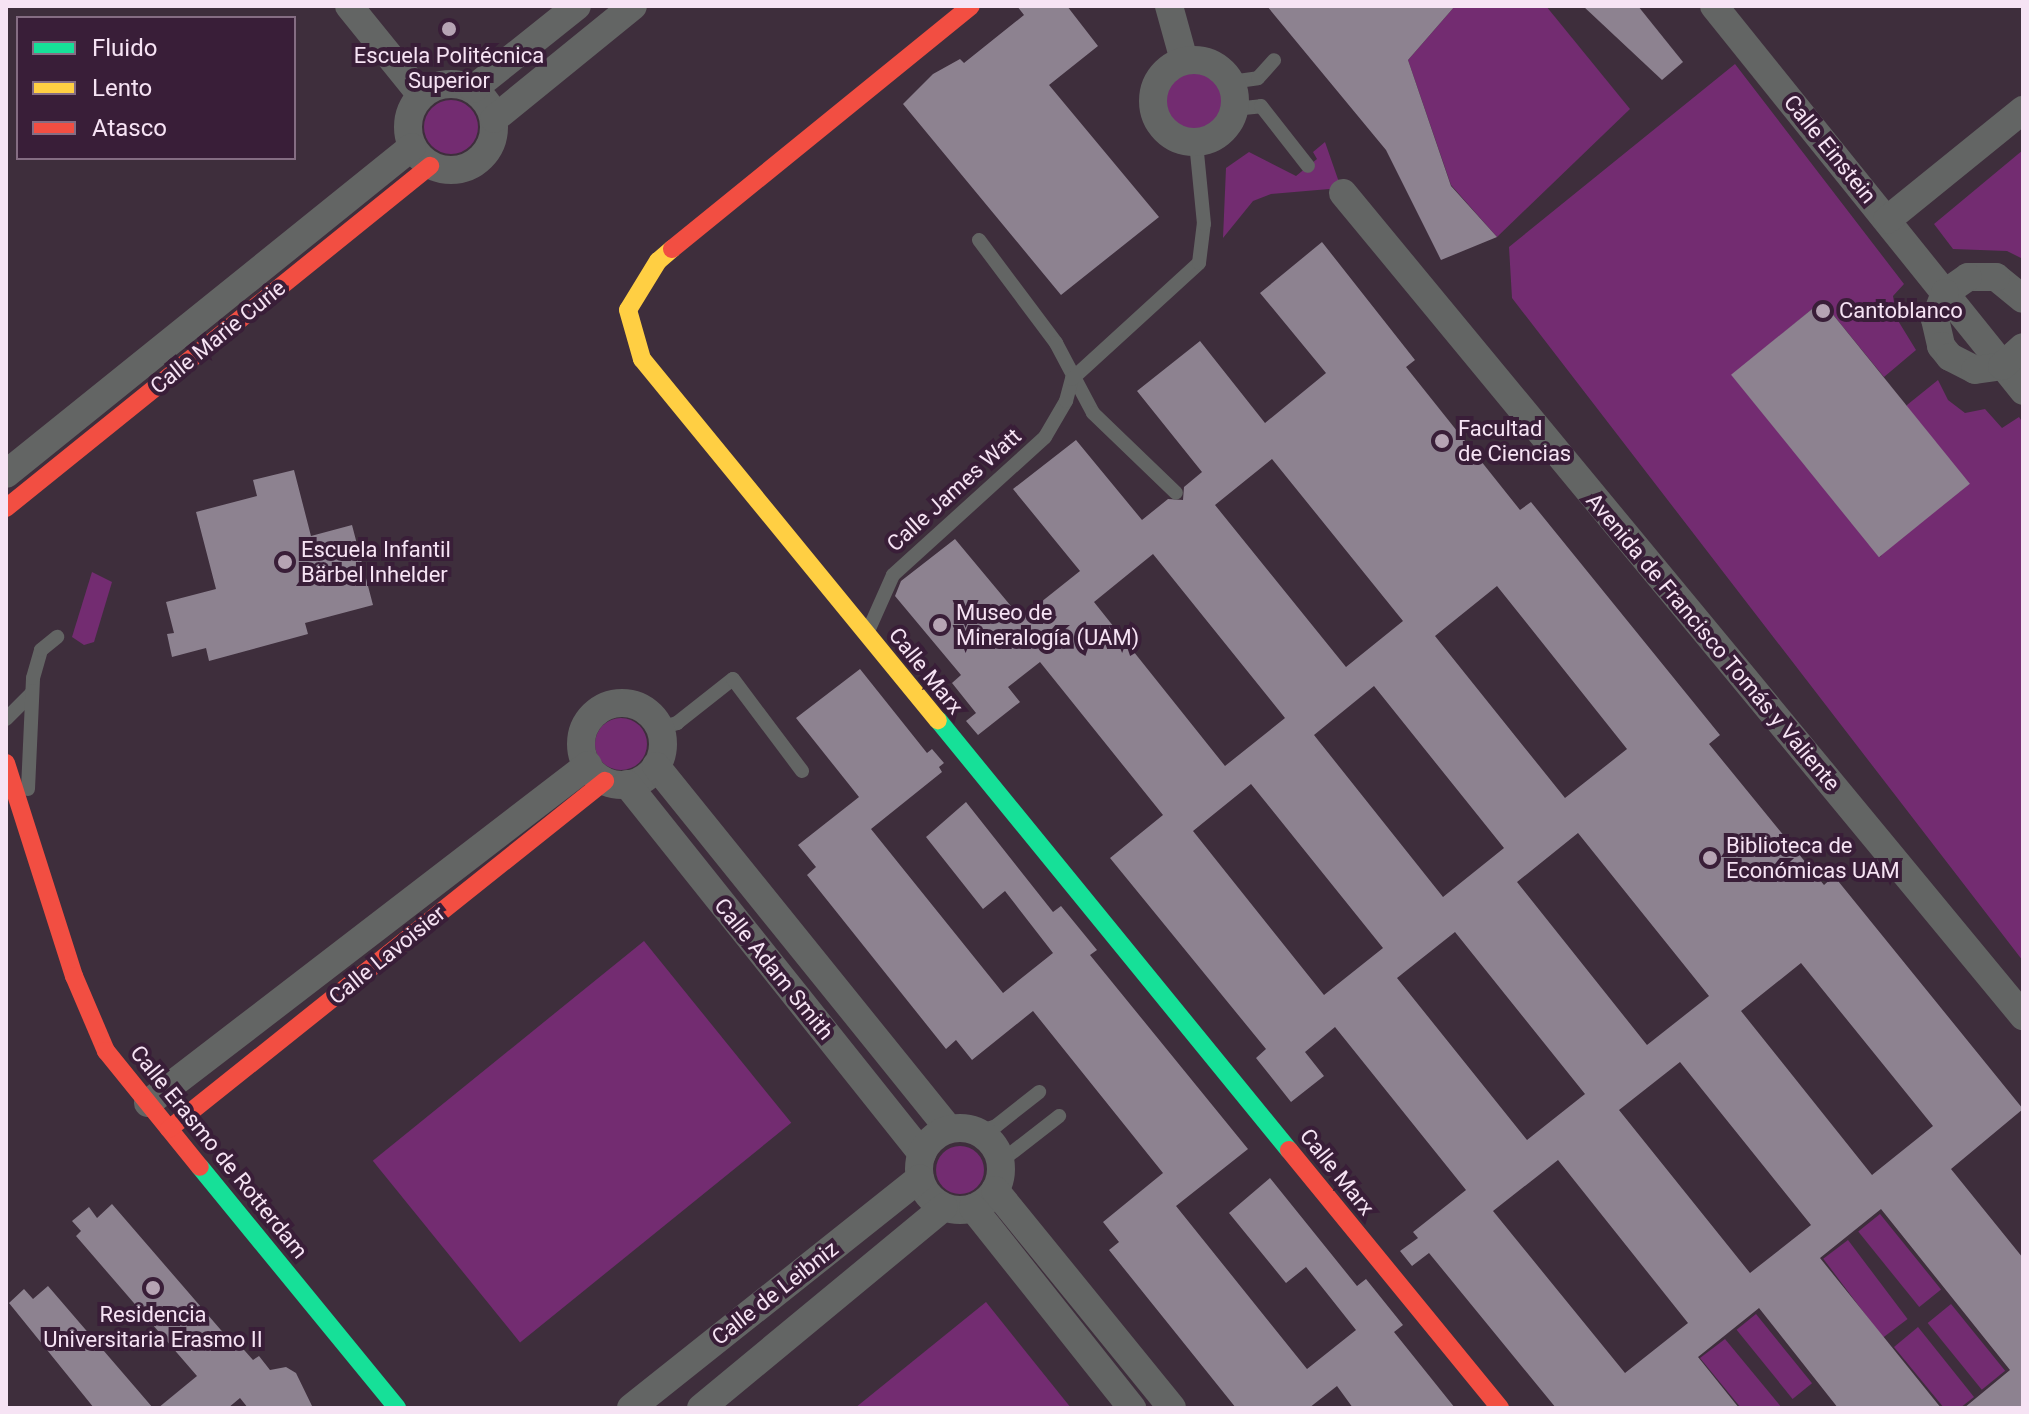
<!DOCTYPE html>
<html>
<head>
<meta charset="utf-8">
<style>
	body { margin:0 }
	#map { position:relative; width:2029px; height:1414px; overflow:hidden; background:#3e2e3c; font-family:Roboto,sans-serif }
	div>[style] { position:absolute }
	.green>* { inset:0; background:#732c71; transform-origin:0 0 }
	.round { border-radius:50% }
	.building>* { inset:0; background:#8d8290; transform-origin:0 0 }
	.lane>* { height:14px; margin:-7px; padding:0 7px; transform-origin:7px; border-radius:7px; background:#636564 }
	.street>* { height:28px; margin:-14px; padding:0 14px; transform-origin:14px; border-radius:14px; background:#636564 }
	.street>.ring { margin:-14px; padding:0; box-sizing:content-box; background:none; border:28px solid #636564; border-radius:50% }
	.fast>* { height:18px; margin:-9px; padding:0 9px; transform-origin:9px; border-radius:9px; background:#16e098 }
	.slow>* { height:18px; margin:-9px; padding:0 9px; transform-origin:9px; border-radius:9px; background:#ffcf43 }
	.jam>* { height:18px; margin:-9px; padding:0 9px; transform-origin:9px; border-radius:9px; background:#f24e42 }
	.dots>* { width:22px; height:22px; translate:-50% -50%; box-sizing:border-box; border:4px solid #391e38; border-radius:50% }
	span { translate:-50% -50%; white-space:nowrap; text-align:center; line-height:1.15; -webkit-text-stroke:8px #391e38; paint-order:stroke }
	.poi-label { font-size:22px; color:#f6e3f4 }
	.left { translate:0 -50%; text-align:left }
	.street-label { font-size:22px; color:#f6e3f4 }
	.frame { position:absolute; inset:0; border:8px solid #f6e3f4; pointer-events:none }
	.legend { position:absolute; left:16px; top:16px; width:280px; height:144px; box-sizing:border-box; background:#391e38; border:2px solid #856d83; margin:0; padding:10px 14px; list-style:none; font-size:24px; color:#f6e3f4 }
	.legend li { display:flex; align-items:center; gap:16px; height:40px }
	.legend b { width:40px; border:2px solid #856d83 }
</style>
</head>
<body>
<div id="map">
	<div class="green">
		<i style="clip-path:polygon(1455px 6px,1546px 6px,1630px 109px,1497px 237px,1451px 185px,1408px 60px)"></i>
		<i style="clip-path:polygon(1735px 64px,1904px 284px,1893px 296px,1897px 319px,1916px 350px,1884px 377px,1822px 301px,1732px 375px,1881px 557px,1907px 405px,1938px 380px,1948px 400px,1965px 413px,1985px 409px,2002px 428px,2019px 417px,2023px 423px,2023px 961px,1512px 298px,1509px 247px)"></i>
		<i class="round" style="left:1165px;top:70px;width:60px;height:60px"></i>
		<i class="round" style="left:424px;top:100px;width:54px;height:54px"></i>
		<i style="clip-path:polygon(1325px 142px,1341px 188px,1271px 194px,1253px 201px,1223px 238px,1226px 168px,1249px 152px,1296px 176px,1317px 159px,1313px 152px)"></i>
		<i style="clip-path:polygon(2023px 150px,2023px 259px,2007px 251px,1953px 249px,1934px 224px)"></i>
		<i style="clip-path:polygon(92px 572px,112px 582px,94px 642px,84px 645px,72px 637px)"></i>
		<i class="round" style="left:595px;top:718px;width:52px;height:52px"></i>
		<i style="left:644px;top:941px;width:234px;height:349px;rotate:51deg"></i>
		<i class="round" style="left:936px;top:1146px;width:48px;height:48px"></i>
		<i style="left:1880px;top:1214px;width:97px;height:28px;rotate:51deg"></i>
		<i style="left:1848px;top:1240px;width:99px;height:31px;rotate:53deg"></i>
		<i style="clip-path:polygon(986px 1302px,1071px 1408px,855px 1408px)"></i>
		<i style="left:1951px;top:1304px;width:86px;height:30px;rotate:51deg"></i>
		<i style="left:1756px;top:1314px;width:89px;height:25px;rotate:51deg"></i>
		<i style="clip-path:polygon(1918px 1327px,1974px 1397px,1960px 1408px,1944px 1408px,1894px 1347px)"></i>
		<i style="clip-path:polygon(1725px 1339px,1782px 1408px,1741px 1408px,1700px 1358px)"></i>
	</div>
	<div class="building">
		<i style="clip-path:polygon(1017px 6px,1067px 6px,1098px 46px,1049px 85px,1159px 217px,1061px 295px,903px 104px,933px 74px,960px 59px,964px 63px,1024px 15px)"></i>
		<i style="clip-path:polygon(1267px 6px,1455px 6px,1408px 60px,1451px 186px,1497px 237px,1441px 260px,1386px 150px)"></i>
		<i style="clip-path:polygon(1583px 6px,1638px 6px,1683px 62px,1662px 80px)"></i>
		<i style="clip-path:polygon(evenodd,1322px 242px,1415px 360px,1406px 367px,1520px 510px,1531px 502px,1720px 735px,1709px 744px,1824px 885px,1834px 876px,2023px 1109px,1951px 1169px,2023px 1258px,2023px 1408px,1964px 1408px,2010px 1370px,1881px 1209px,1820px 1258px,1941px 1408px,1838px 1408px,1759px 1308px,1698px 1357px,1739px 1408px,1556px 1408px,1429px 1253px,1412px 1266px,1400px 1251px,1418px 1238px,1413px 1232px,1466px 1190px,1335px 1027px,1305px 1052px,1324px 1076px,1291px 1102px,1256px 1058px,1266px 1049px,1110px 858px,1163px 815px,1040px 662px,1008px 687px,1020px 702px,978px 735px,966px 721px,976px 713px,952px 683px,961px 675px,895px 596px,901px 581px,955px 539px,1021px 618px,1080px 571px,1013px 489px,1076px 440px,1142px 520px,1168px 499px,1183px 500px,1184px 487px,1202px 472px,1137px 391px,1200px 341px,1265px 423px,1326px 373px,1260px 293px,1322px 242px,1272px 459px,1403px 621px,1346px 667px,1215px 505px,1272px 459px,1322px 242px,1153px 554px,1285px 718px,1225px 766px,1094px 602px,1153px 554px,1322px 242px,1497px 586px,1627px 749px,1565px 798px,1435px 636px,1497px 586px,1322px 242px,1374px 686px,1504px 848px,1443px 897px,1314px 735px,1374px 686px,1322px 242px,1251px 784px,1383px 948px,1324px 995px,1193px 831px,1251px 784px,1322px 242px,1578px 833px,1709px 996px,1647px 1045px,1517px 882px,1578px 833px,1322px 242px,1455px 932px,1585px 1094px,1527px 1140px,1397px 978px,1455px 932px,1322px 242px,1801px 963px,1933px 1126px,1872px 1175px,1741px 1011px,1801px 963px,1322px 242px,1680px 1062px,1811px 1225px,1750px 1273px,1619px 1110px,1680px 1062px,1322px 242px,1558px 1160px,1688px 1323px,1625px 1373px,1493px 1211px,1558px 1160px)"></i>
		<i style="left:1822px;top:301px;width:235px;height:117px;rotate:51deg"></i>
		<i style="clip-path:polygon(294px 470px,311px 536px,352px 525px,373px 605px,305px 623px,308px 634px,209px 661px,206px 648px,172px 657px,167px 634px,174px 633px,166px 602px,216px 589px,196px 512px,257px 496px,253px 480px)"></i>
		<i style="clip-path:polygon(860px 669px,927px 753px,932px 749px,944px 763px,939px 767px,942px 772px,871px 829px,1003px 993px,1053px 953px,1005px 891px,983px 909px,926px 837px,966px 802px,1053px 912px,1061px 906px,1097px 950px,1090px 955px,1248px 1149px,1176px 1206px,1307px 1369px,1356px 1330px,1306px 1267px,1286px 1283px,1229px 1213px,1270px 1178px,1357px 1286px,1366px 1279px,1403px 1325px,1394px 1332px,1455px 1408px,1353px 1408px,1337px 1386px,1309px 1408px,1236px 1408px,1109px 1250px,1119px 1242px,1103px 1222px,1163px 1173px,1033px 1011px,972px 1060px,956px 1040px,946px 1049px,807px 875px,816px 867px,798px 845px,859px 797px,796px 718px)"></i>
		<i style="clip-path:polygon(112px 1204px,233px 1344px,237px 1342px,253px 1360px,259px 1356px,270px 1370px,286px 1367px,296px 1373px,313px 1408px,248px 1408px,240px 1398px,228px 1408px,158px 1408px,197px 1376px,76px 1236px,81px 1231px,72px 1221px,89px 1207px,97px 1218px)"></i>
		<i style="clip-path:polygon(48px 1286px,153px 1408px,94px 1408px,9px 1303px,24px 1289px,33px 1299px)"></i>
	</div>
	<div class="lane">
		<i style="left:1231px;top:82px;width:27px;rotate:-8deg"></i>
		<i style="left:1258px;top:78px;width:24px;rotate:-48deg"></i>
		<i style="left:1234px;top:109px;width:27px;rotate:-6deg"></i>
		<i style="left:1261px;top:106px;width:76px;rotate:51.9deg"></i>
		<i style="left:979px;top:240px;width:129px;rotate:53.2deg"></i>
		<i style="left:1056px;top:343px;width:79px;rotate:62.1deg"></i>
		<i style="left:1093px;top:413px;width:115px;rotate:43.9deg"></i>
		<i style="left:869px;top:629px;width:59px;rotate:-66deg"></i>
		<i style="left:893px;top:575px;width:205px;rotate:-42.2deg"></i>
		<i style="left:1045px;top:437px;width:42px;rotate:-59.7deg"></i>
		<i style="left:1066px;top:401px;width:23px;rotate:-75deg"></i>
		<i style="left:1072px;top:379px;width:172px;rotate:-42.4deg"></i>
		<i style="left:1199px;top:263px;width:39px;rotate:-83deg"></i>
		<i style="left:1204px;top:224px;width:82px;rotate:-95.6deg"></i>
		<i style="left:6px;top:719px;width:35px;rotate:-45deg"></i>
		<i style="left:660px;top:728px;width:18px;rotate:-16deg"></i>
		<i style="left:677px;top:723px;width:71px;rotate:-38.2deg"></i>
		<i style="left:733px;top:679px;width:115px;rotate:53.1deg"></i>
		<i style="left:28px;top:789px;width:111px;rotate:-87.4deg"></i>
		<i style="left:33px;top:678px;width:29px;rotate:-74deg"></i>
		<i style="left:41px;top:650px;width:21px;rotate:-39deg"></i>
		<i style="left:978px;top:1132px;width:19px;rotate:-18deg"></i>
		<i style="left:996px;top:1126px;width:55px;rotate:-38.3deg"></i>
		<i style="left:1000px;top:1162px;width:75px;rotate:-37.9deg"></i>
	</div>
	<div class="street">
		<i style="left:349px;top:6px;width:114px;rotate:51deg"></i>
		<i style="left:1169px;top:6px;width:56px;rotate:74.5deg"></i>
		<i style="left:1714px;top:6px;width:494px;rotate:51.2deg"></i>
		<i class="ring" style="left:1153px;top:60px;width:54px;height:54px"></i>
		<i class="ring" style="left:408px;top:84px;width:58px;height:58px"></i>
		<i style="left:473px;top:89px;width:133px;rotate:-38.6deg"></i>
		<i style="left:494px;top:119px;width:179px;rotate:-39.1deg"></i>
		<i style="left:1343px;top:193px;width:1068px;rotate:50.43deg"></i>
		<i style="left:1887px;top:220px;width:175px;rotate:-39deg"></i>
		<i style="left:2023px;top:299px;width:35px;rotate:-141deg"></i>
		<i style="left:1996px;top:277px;width:28px;rotate:180deg"></i>
		<i style="left:1968px;top:277px;width:28px;rotate:145deg"></i>
		<i style="left:1945px;top:293px;width:28px;rotate:111deg"></i>
		<i style="left:1935px;top:319px;width:28px;rotate:77deg"></i>
		<i style="left:1941px;top:346px;width:14px;rotate:51deg"></i>
		<i style="left:1950px;top:357px;width:28px;rotate:27deg"></i>
		<i style="left:1975px;top:370px;width:27px;rotate:-8deg"></i>
		<i style="left:2002px;top:366px;width:28px;rotate:-42deg"></i>
		<i style="left:6px;top:474px;width:521px;rotate:-38.85deg"></i>
		<i class="ring" style="left:581px;top:703px;width:54px;height:54px"></i>
		<i style="left:656px;top:766px;width:465px;rotate:51.1deg"></i>
		<i style="left:627px;top:784px;width:473px;rotate:51.4deg"></i>
		<i style="left:148px;top:1103px;width:555px;rotate:-37.53deg"></i>
		<i class="ring" style="left:919px;top:1128px;width:54px;height:54px"></i>
		<i style="left:995px;top:1190px;width:281px;rotate:50.9deg"></i>
		<i style="left:973px;top:1208px;width:256px;rotate:51.5deg"></i>
		<i style="left:631px;top:1408px;width:369px;rotate:-38.5deg"></i>
		<i style="left:701px;top:1408px;width:315px;rotate:-39.6deg"></i>
	</div>
	<div class="fast">
		<i style="left:938px;top:720px;width:555px;rotate:50.78deg"></i>
		<i style="left:200px;top:1167px;width:311px;rotate:50.7deg"></i>
	</div>
	<div class="slow">
		<i style="left:672px;top:249px;width:18px;rotate:139deg"></i>
		<i style="left:658px;top:261px;width:57px;rotate:121.5deg"></i>
		<i style="left:628px;top:310px;width:51px;rotate:74.1deg"></i>
		<i style="left:642px;top:359px;width:467px;rotate:50.7deg"></i>
	</div>
	<div class="jam">
		<i style="left:672px;top:249px;width:385px;rotate:-39.1deg"></i>
		<i style="left:6px;top:508px;width:545px;rotate:-38.89deg"></i>
		<i style="left:6px;top:763px;width:224px;rotate:72.3deg"></i>
		<i style="left:74px;top:976px;width:82px;rotate:66.9deg"></i>
		<i style="left:106px;top:1051px;width:149px;rotate:51deg"></i>
		<i style="left:169px;top:1129px;width:558px;rotate:-38.6deg"></i>
		<i style="left:1289px;top:1150px;width:333px;rotate:50.7deg"></i>
	</div>
	<div class="dots">
		<i style="left:449px;top:29px;background:#b6a4b4"></i>
		<i style="left:1823px;top:311px;background:#b6a4b4"></i>
		<i style="left:1442px;top:441px;background:#b6a4b4"></i>
		<i style="left:285px;top:562px;background:#b6a4b4"></i>
		<i style="left:940px;top:625px;background:#b6a4b4"></i>
		<i style="left:1710px;top:858px;background:#b6a4b4"></i>
		<i style="left:153px;top:1288px;background:#b6a4b4"></i>
	</div>
	<div class="poi-label">
		<span style="left:449px;top:68px">Escuela Politécnica<br>Superior</span>
		<span class="left" style="left:1839px;top:311px">Cantoblanco</span>
		<span class="left" style="left:1458px;top:441px">Facultad<br>de Ciencias</span>
		<span class="left" style="left:301px;top:562px">Escuela Infantil<br>Bärbel Inhelder</span>
		<span class="left" style="left:956px;top:625px">Museo de<br>Mineralogía (UAM)</span>
		<span class="left" style="left:1726px;top:858px">Biblioteca de<br>Económicas UAM</span>
		<span style="left:153px;top:1327px">Residencia<br>Universitaria Erasmo II</span>
	</div>
	<div class="street-label">
		<span style="left:1830px;top:149px;rotate:51deg">Calle Einstein</span>
		<span style="left:218px;top:337px;rotate:-39deg">Calle Marie Curie</span>
		<span style="left:954px;top:490px;rotate:-42deg">Calle James Watt</span>
		<span style="left:1713px;top:642px;rotate:50deg">Avenida de Francisco Tomás y Valiente</span>
		<span style="left:926px;top:671px;rotate:51deg">Calle Marx</span>
		<span style="left:387px;top:955px;rotate:-39deg">Calle Lavoisier</span>
		<span style="left:774px;top:969px;rotate:51deg">Calle Adam Smith</span>
		<span style="left:219px;top:1152px;rotate:51deg">Calle Erasmo de Rotterdam</span>
		<span style="left:1337px;top:1172px;rotate:51deg">Calle Marx</span>
		<span style="left:775px;top:1293px;rotate:-38deg">Calle de Leibniz</span>
	</div>
	<div class="frame"></div>
	<ul class="legend">
	<li><b style="height:10px;background:#16e098"></b>Fluido</li>
	<li><b style="height:10px;background:#ffcf43"></b>Lento</li>
	<li><b style="height:10px;background:#f24e42"></b>Atasco</li>
	</ul>
</div>
</body>
</html>
